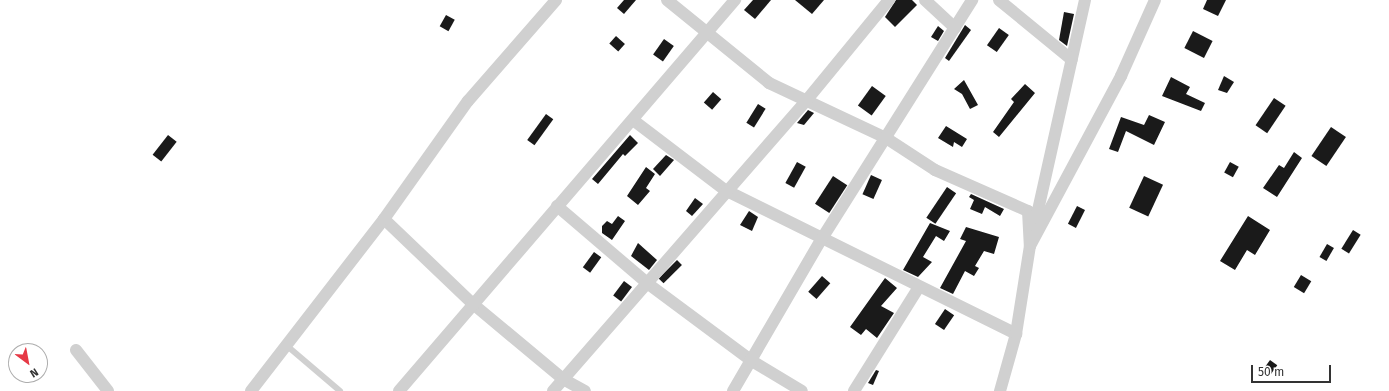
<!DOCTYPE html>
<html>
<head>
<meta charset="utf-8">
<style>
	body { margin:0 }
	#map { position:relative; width:1389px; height:391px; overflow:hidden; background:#fff; font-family:"Fira Sans",sans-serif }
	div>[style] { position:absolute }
	.building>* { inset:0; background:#1a1a1a; transform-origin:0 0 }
	.service>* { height:6px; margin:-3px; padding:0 3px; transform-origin:3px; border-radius:3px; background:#d0d0d0 }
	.minor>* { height:12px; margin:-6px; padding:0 6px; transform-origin:6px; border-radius:6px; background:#d0d0d0 }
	span { translate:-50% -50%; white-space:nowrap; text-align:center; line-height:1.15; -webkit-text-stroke:4px #fff; paint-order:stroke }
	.north { position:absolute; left:8px; top:343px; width:40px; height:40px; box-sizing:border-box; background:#fff; border:1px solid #adadad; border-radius:50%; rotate:148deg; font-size:11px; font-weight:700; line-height:16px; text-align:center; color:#333 }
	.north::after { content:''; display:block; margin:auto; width:14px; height:18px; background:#e63946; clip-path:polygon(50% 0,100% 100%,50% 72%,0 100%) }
	.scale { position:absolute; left:1251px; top:365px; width:80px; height:18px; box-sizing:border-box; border:2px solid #333; border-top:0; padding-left:5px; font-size:12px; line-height:14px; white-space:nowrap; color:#333; -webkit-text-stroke:3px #fff; paint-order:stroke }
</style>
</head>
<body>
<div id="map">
	<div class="building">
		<i style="clip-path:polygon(624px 0,636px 0,624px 14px,617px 8px)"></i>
		<i style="clip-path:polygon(753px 0,771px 0,755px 19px,744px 10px)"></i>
		<i style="clip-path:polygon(795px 0,824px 0,812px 14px)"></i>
		<i style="clip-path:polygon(896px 0,912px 0,917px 5px,895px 27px,885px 17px)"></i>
		<i style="clip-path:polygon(1207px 0,1226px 0,1218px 16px,1203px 9px)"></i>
		<i style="clip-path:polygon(1064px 12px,1074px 14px,1067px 46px,1059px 40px)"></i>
		<i style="left:446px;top:15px;width:10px;height:13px;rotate:29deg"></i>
		<i style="clip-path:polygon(965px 25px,971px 30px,949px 61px,945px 58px)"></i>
		<i style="clip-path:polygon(938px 26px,944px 31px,938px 41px,931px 37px)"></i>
		<i style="left:999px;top:28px;width:12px;height:21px;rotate:35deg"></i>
		<i style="left:1193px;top:31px;width:22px;height:19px;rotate:27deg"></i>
		<i style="left:616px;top:36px;width:12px;height:10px;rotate:42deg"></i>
		<i style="left:664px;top:39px;width:12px;height:19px;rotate:35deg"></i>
		<i style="clip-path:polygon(1224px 76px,1234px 82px,1227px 93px,1218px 90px)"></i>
		<i style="clip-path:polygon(1171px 77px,1190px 87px,1186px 94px,1205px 103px,1201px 111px,1162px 96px)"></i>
		<i style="clip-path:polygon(964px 80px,978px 105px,970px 109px,962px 94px,954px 89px)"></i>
		<i style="clip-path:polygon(1025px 84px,1035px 93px,999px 137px,993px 132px,1014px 102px,1011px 99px)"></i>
		<i style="left:872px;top:86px;width:17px;height:24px;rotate:36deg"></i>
		<i style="left:713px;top:92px;width:11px;height:14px;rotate:41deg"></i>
		<i style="left:1274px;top:98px;width:14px;height:33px;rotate:34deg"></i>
		<i style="left:758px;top:104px;width:9px;height:22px;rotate:32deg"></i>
		<i style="clip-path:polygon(808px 110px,814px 113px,804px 125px,797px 123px)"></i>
		<i style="left:546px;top:114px;width:9px;height:32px;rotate:36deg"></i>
		<i style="clip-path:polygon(1149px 115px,1165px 122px,1154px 145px,1126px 131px,1118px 152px,1109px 149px,1121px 117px,1144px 125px)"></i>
		<i style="clip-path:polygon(946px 126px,967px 139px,962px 147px,954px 142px,953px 147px,938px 138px)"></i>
		<i style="left:1331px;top:127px;width:18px;height:35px;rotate:34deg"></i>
		<i style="left:168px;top:135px;width:11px;height:25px;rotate:38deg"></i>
		<i style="clip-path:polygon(630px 135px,638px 143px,625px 156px,623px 154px,598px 184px,592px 179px)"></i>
		<i style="clip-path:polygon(1294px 152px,1302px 158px,1277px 197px,1263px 188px,1279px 165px,1284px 168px)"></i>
		<i style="clip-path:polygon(666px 155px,674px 160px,660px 176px,653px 169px)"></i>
		<i style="left:797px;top:162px;width:10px;height:24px;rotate:29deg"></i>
		<i style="left:1230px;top:162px;width:10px;height:12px;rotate:29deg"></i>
		<i style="clip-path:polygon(646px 167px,655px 174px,646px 188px,650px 191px,638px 205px,627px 196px)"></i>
		<i style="left:871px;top:175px;width:12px;height:21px;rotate:24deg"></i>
		<i style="left:833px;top:176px;width:17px;height:33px;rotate:33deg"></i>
		<i style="left:1144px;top:176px;width:21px;height:35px;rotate:25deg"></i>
		<i style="left:947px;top:187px;width:11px;height:37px;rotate:34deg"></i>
		<i style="clip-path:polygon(971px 194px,1004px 209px,1000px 216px,985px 207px,982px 214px,970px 209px,974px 200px,969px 197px)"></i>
		<i style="clip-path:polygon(695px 198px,703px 204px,692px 216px,686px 211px)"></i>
		<i style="left:1077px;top:206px;width:9px;height:20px;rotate:27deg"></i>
		<i style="clip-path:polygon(749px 211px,758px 217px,752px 231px,740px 225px)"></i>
		<i style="clip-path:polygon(618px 216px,625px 221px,612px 240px,602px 233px,602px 226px,607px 221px,612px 224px)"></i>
		<i style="clip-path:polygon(1248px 216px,1270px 230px,1255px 255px,1247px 250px,1235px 270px,1220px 261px)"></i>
		<i style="clip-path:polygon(930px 223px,950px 231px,944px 241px,936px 236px,923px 257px,932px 262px,918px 277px,903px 270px)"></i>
		<i style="clip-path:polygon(966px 227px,999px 237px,994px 254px,984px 251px,975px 266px,979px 268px,974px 276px,965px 271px,953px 294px,940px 288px,966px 241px,960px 239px)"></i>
		<i style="left:1353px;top:230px;width:9px;height:22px;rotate:32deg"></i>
		<i style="clip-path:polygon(638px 243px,657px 260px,649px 270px,631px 256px)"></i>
		<i style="left:1327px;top:244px;width:8px;height:15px;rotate:30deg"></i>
		<i style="left:594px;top:252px;width:9px;height:19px;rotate:36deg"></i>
		<i style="left:677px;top:260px;width:7px;height:26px;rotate:45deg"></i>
		<i style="left:1301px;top:275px;width:12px;height:14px;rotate:31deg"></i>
		<i style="left:822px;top:276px;width:11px;height:21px;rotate:41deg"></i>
		<i style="clip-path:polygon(885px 278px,897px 288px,881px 306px,894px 313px,877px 338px,866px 329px,861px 335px,850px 327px)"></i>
		<i style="left:624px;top:281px;width:10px;height:18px;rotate:37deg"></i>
		<i style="left:945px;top:309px;width:11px;height:18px;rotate:34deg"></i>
		<i style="left:1270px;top:360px;width:9px;height:11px;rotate:36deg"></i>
		<i style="clip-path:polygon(876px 370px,879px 371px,873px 385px,868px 383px)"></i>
	</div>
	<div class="service">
		<i style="left:286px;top:345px;width:71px;rotate:40.4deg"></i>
	</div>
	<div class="minor">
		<i style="left:667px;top:0;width:132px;rotate:39.1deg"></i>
		<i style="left:769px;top:83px;width:129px;rotate:25.2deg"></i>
		<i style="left:886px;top:138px;width:59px;rotate:33.1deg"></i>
		<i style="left:935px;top:170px;width:102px;rotate:23.8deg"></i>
		<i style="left:1028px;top:211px;width:35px;rotate:87deg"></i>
		<i style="left:1030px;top:246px;width:252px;rotate:-77.4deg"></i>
		<i style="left:925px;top:0;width:41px;rotate:43deg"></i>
		<i style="left:999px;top:0;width:94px;rotate:39.4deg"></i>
		<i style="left:633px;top:120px;width:116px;rotate:37.3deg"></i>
		<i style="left:725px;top:190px;width:325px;rotate:26.3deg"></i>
		<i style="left:557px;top:206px;width:118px;rotate:40.5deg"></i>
		<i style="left:647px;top:283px;width:131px;rotate:36.6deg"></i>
		<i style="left:752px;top:361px;width:58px;rotate:31deg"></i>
		<i style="left:384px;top:219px;width:123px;rotate:43.7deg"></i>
		<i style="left:473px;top:304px;width:117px;rotate:39.8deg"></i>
		<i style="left:563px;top:379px;width:25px;rotate:29deg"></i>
		<i style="left:76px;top:350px;width:52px;rotate:52deg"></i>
		<i style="left:251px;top:391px;width:217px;rotate:-52.3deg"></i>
		<i style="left:384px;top:219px;width:145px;rotate:-54.6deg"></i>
		<i style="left:468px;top:101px;width:134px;rotate:-48.9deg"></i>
		<i style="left:399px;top:391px;width:516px;rotate:-49.33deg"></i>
		<i style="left:553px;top:391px;width:385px;rotate:-48.9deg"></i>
		<i style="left:806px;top:101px;width:131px;rotate:-50.6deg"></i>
		<i style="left:733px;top:391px;width:175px;rotate:-59.8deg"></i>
		<i style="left:821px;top:240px;width:284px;rotate:-57.8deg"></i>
		<i style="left:854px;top:391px;width:123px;rotate:-58deg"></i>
		<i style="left:1000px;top:391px;width:59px;rotate:-74.3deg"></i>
		<i style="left:1016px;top:334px;width:89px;rotate:-81deg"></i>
		<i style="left:1030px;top:246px;width:193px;rotate:-61.8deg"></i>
		<i style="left:1121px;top:76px;width:83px;rotate:-65.9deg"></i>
	</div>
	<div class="north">N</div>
	<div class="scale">50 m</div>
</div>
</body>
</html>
